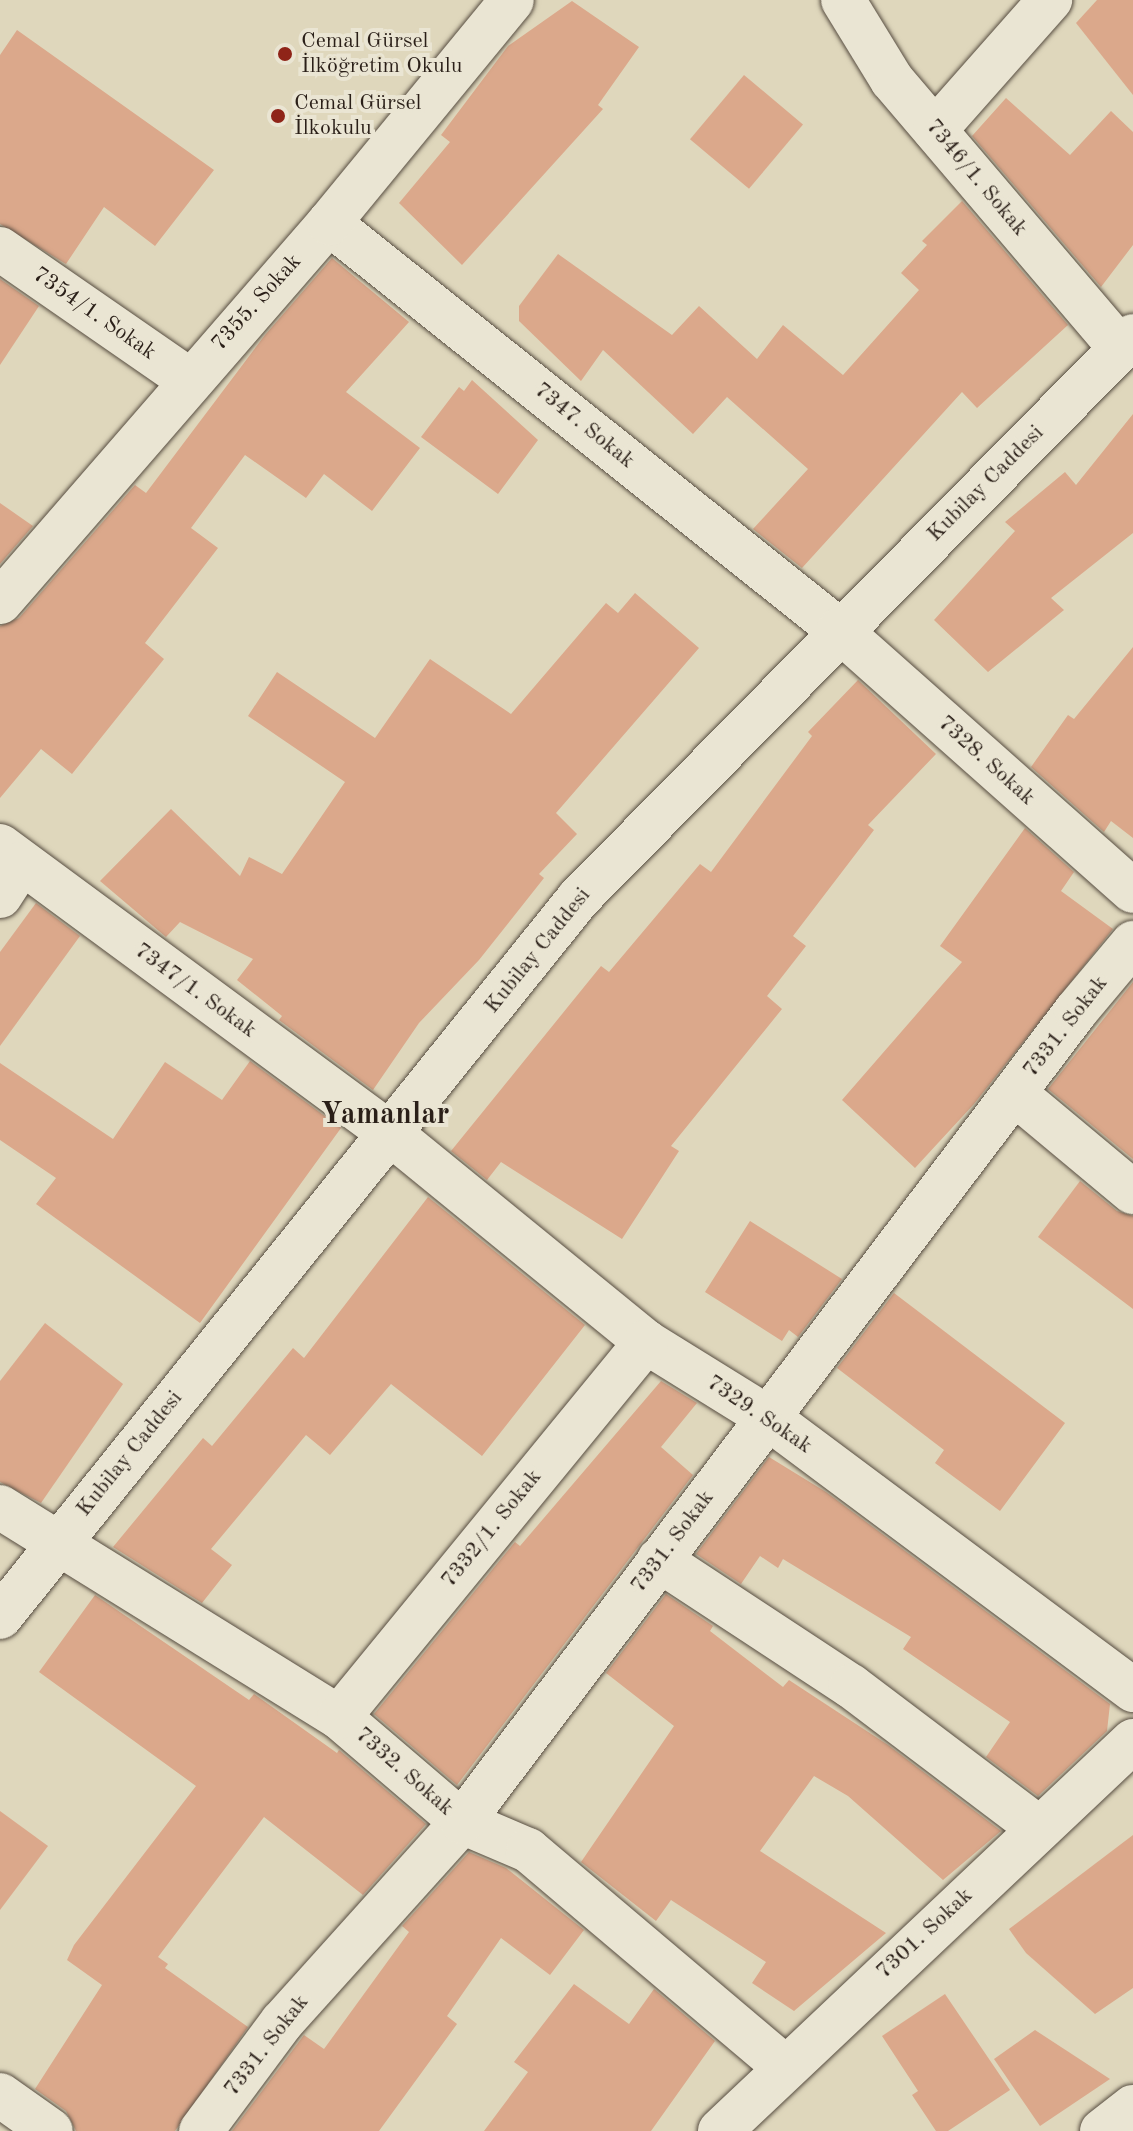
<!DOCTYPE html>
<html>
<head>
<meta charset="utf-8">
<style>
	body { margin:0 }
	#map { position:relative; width:1133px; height:2131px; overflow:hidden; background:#dfd7bc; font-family:"Old Standard TT",serif }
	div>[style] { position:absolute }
	.building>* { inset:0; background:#dba88b; transform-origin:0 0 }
	.roads { filter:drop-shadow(0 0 2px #574d41) drop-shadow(0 0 2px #574d41) }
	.minor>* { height:44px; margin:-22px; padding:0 22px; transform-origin:22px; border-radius:22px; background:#eae5d3 }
	.tertiary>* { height:44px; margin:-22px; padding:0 22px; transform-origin:22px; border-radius:22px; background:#eae5d3 }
	.dots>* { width:22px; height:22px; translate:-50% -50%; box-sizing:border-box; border:4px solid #eae5d3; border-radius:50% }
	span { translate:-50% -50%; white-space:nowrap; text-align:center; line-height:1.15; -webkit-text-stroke:8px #eae5d3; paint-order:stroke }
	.poi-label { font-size:22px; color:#2a1f18 }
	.left { translate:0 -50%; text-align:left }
	.street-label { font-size:22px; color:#2a1f18 }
	.district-label { font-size:30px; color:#2a1f18; font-weight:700 }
</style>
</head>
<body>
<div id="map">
	<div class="building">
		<i style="clip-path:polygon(1097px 0,1133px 0,1133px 95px,1076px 23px)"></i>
		<i style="clip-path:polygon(572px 1px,639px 47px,598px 105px,603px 109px,462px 265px,399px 203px,450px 142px,441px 135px,508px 46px)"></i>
		<i style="clip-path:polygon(17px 30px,214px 170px,155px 246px,104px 207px,66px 264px,0 224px,0 55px)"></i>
		<i style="left:744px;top:75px;width:77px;height:84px;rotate:40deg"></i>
		<i style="clip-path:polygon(1006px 98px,1070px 155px,1111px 111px,1133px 132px,1133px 245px,1101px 287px,972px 136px)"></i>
		<i style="clip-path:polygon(962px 201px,1068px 325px,977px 408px,962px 392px,802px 568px,753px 529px,808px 469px,727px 397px,693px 434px,603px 350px,581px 381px,519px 321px,519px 306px,558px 254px,672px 335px,699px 306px,757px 359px,783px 325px,843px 375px,919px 290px,901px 273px,927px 245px,922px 241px)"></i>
		<i style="clip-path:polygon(332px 258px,409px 322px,346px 392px,420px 448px,372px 511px,324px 474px,306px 498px,245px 455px,191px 528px,218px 548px,145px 643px,164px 659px,72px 774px,41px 749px,0 798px,0 626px,19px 618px,135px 485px,146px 493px,265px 335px)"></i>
		<i style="clip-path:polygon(0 279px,39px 306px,0 365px)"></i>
		<i style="clip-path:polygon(472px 380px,538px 440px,498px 494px,421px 437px,459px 387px,464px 391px)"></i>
		<i style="clip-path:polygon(1133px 414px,1133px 533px,1051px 598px,1064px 610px,988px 672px,934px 620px,1015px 531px,1005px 522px,1065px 472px,1076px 485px)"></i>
		<i style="clip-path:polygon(0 503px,33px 526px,0 564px)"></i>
		<i style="clip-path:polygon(635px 593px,699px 648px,556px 813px,577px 834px,539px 874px,544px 878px,479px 960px,419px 1023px,373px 1090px,279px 1020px,282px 1016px,237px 980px,253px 959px,180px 922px,166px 937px,100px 881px,171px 809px,240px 876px,249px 857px,282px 874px,345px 782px,248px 716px,277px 672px,375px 738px,430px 659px,511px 714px,606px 603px,618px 613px)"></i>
		<i style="clip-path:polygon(1133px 647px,1133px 838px,1111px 821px,1104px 832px,1031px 767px,1068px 715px,1074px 719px)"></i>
		<i style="clip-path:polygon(858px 680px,936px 754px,868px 825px,874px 830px,793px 936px,806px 946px,767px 996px,782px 1009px,671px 1146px,679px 1151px,622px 1239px,501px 1162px,487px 1180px,451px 1151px,601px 966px,609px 972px,700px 864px,711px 872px,812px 736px,808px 732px)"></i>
		<i style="clip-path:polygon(1025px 828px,1074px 872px,1061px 891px,1113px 929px,974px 1104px,915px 1168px,842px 1100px,962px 962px,940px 946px)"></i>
		<i style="clip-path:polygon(36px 903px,80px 936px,0 1046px,0 952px)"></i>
		<i style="clip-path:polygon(1133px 982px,1133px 1159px,1048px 1089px)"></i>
		<i style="clip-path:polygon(250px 1061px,341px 1128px,200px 1323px,36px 1204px,56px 1178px,0 1140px,0 1063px,113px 1139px,165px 1062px,222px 1100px)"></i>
		<i style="clip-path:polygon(1080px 1181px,1117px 1211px,1133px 1216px,1133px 1309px,1038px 1237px)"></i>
		<i style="clip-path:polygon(428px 1197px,585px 1325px,482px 1456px,391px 1384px,330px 1455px,306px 1435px,211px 1549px,232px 1565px,202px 1603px,113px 1547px,203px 1438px,212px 1446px,293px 1348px,304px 1358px)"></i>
		<i style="clip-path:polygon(750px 1221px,842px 1279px,798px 1337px,789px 1330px,782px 1341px,705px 1292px)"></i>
		<i style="clip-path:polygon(894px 1293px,1065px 1423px,1000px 1511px,935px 1463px,944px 1450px,837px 1368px)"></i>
		<i style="clip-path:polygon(45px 1323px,123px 1384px,41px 1503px,0 1482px,0 1381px)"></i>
		<i style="clip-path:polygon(661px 1381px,697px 1403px,661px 1447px,693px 1475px,457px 1785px,374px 1714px,515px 1542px,520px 1546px)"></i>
		<i style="clip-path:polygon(769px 1457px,826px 1492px,1110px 1704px,1107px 1731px,1038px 1796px,986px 1757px,1010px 1722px,903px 1649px,911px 1637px,783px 1559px,778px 1568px,760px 1556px,741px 1584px,696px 1554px)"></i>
		<i style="clip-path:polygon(666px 1594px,713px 1626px,710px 1631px,783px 1687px,789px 1680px,888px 1745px,1001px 1831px,943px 1880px,848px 1796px,814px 1776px,760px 1851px,886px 1933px,794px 2011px,752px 1983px,766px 1962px,671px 1900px,656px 1921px,581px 1862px,674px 1726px,606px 1673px)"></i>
		<i style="clip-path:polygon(95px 1595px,249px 1700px,254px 1694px,337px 1753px,339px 1750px,426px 1824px,363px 1895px,264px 1817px,158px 1957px,168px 1964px,165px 1968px,248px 2027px,175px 2131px,76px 2131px,66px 2111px,35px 2089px,102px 1985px,67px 1960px,74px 1945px,196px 1786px,39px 1672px)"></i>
		<i style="clip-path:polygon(0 1811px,48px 1846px,0 1910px)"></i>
		<i style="clip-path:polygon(1133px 1835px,1133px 1988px,1095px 2014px,1026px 1953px,1009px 1929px)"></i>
		<i style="clip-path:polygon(469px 1852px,506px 1868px,584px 1930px,550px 1975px,501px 1938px,447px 2016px,457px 2024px,379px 2131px,232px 2131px,304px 2035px,324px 2049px,409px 1932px,402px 1926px)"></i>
		<i style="clip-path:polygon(574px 1984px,629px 2024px,654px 1989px,715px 2041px,651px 2131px,484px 2131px,528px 2072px,514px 2062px)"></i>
		<i style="clip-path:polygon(945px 1994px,1010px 2090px,948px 2131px,936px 2131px,912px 2095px,918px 2091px,882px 2036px)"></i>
		<i style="clip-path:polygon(1035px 2030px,1110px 2079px,1040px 2126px,994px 2059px)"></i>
	</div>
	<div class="roads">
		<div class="minor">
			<i style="left:843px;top:0;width:94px;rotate:58.5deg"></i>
			<i style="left:892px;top:80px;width:353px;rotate:49.6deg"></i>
			<i style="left:935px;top:130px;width:174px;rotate:-48.5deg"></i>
			<i style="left:329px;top:223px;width:652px;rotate:38.59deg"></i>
			<i style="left:839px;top:630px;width:393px;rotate:41.6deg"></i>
			<i style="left:0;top:249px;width:230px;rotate:34.7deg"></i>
			<i style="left:0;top:602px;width:502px;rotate:-49.04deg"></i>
			<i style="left:329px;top:223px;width:288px;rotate:-50.6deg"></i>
			<i style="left:0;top:846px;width:486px;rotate:36.4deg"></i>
			<i style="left:391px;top:1134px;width:329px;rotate:39.2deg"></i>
			<i style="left:646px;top:1342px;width:142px;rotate:31.8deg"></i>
			<i style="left:767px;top:1417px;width:457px;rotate:36.7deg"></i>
			<i style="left:0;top:896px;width:38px;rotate:-57deg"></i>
			<i style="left:1014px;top:1093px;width:155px;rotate:39.8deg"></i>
			<i style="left:0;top:1507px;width:399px;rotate:31.8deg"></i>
			<i style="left:339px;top:1717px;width:162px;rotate:40.5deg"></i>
			<i style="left:462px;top:1822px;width:72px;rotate:23deg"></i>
			<i style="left:528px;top:1850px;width:335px;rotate:40.2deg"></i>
			<i style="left:659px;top:1560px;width:230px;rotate:33.3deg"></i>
			<i style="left:851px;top:1686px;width:236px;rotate:37.1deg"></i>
			<i style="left:339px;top:1717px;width:485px;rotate:-50.7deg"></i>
			<i style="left:0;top:2095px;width:62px;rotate:35.2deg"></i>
			<i style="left:201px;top:2131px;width:136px;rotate:-53.4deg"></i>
			<i style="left:282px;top:2022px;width:269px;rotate:-48deg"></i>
			<i style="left:462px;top:1822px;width:1017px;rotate:-52.87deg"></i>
			<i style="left:1076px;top:1011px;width:89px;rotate:-50deg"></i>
			<i style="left:1102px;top:2131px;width:39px;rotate:-38deg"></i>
		</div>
		<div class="tertiary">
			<i style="left:0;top:1617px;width:923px;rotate:-51.16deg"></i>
			<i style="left:579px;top:898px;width:789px;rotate:-45.41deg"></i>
			<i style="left:720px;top:2131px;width:568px;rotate:-43.36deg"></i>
		</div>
	</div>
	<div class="dots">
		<i style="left:285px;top:54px;background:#8f2418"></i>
		<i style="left:278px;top:116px;background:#8f2418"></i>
	</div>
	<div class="poi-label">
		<span class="left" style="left:301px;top:54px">Cemal Gürsel<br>İlköğretim Okulu</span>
		<span class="left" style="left:294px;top:116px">Cemal Gürsel<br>İlkokulu</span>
	</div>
	<div class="street-label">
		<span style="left:976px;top:178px;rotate:50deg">7346/1. Sokak</span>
		<span style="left:257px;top:303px;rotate:-48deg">7355. Sokak</span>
		<span style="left:94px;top:314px;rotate:35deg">7354/1. Sokak</span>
		<span style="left:584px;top:426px;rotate:39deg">7347. Sokak</span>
		<span style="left:986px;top:484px;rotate:-45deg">Kubilay Caddesi</span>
		<span style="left:986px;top:761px;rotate:42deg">7328. Sokak</span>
		<span style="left:538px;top:951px;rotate:-51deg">Kubilay Caddesi</span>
		<span style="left:195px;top:991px;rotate:36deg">7347/1. Sokak</span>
		<span style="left:1066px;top:1027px;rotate:-52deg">7331. Sokak</span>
		<span style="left:759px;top:1415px;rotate:34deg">7329. Sokak</span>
		<span style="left:130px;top:1454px;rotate:-51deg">Kubilay Caddesi</span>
		<span style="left:492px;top:1529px;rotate:-51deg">7332/1. Sokak</span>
		<span style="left:673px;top:1542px;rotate:-53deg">7331. Sokak</span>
		<span style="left:404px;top:1772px;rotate:41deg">7332. Sokak</span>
		<span style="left:925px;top:1934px;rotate:-43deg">7301. Sokak</span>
		<span style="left:267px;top:2046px;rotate:-52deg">7331. Sokak</span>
	</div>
	<div class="district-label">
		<span style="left:385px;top:1115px">Yamanlar</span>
	</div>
</div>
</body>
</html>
